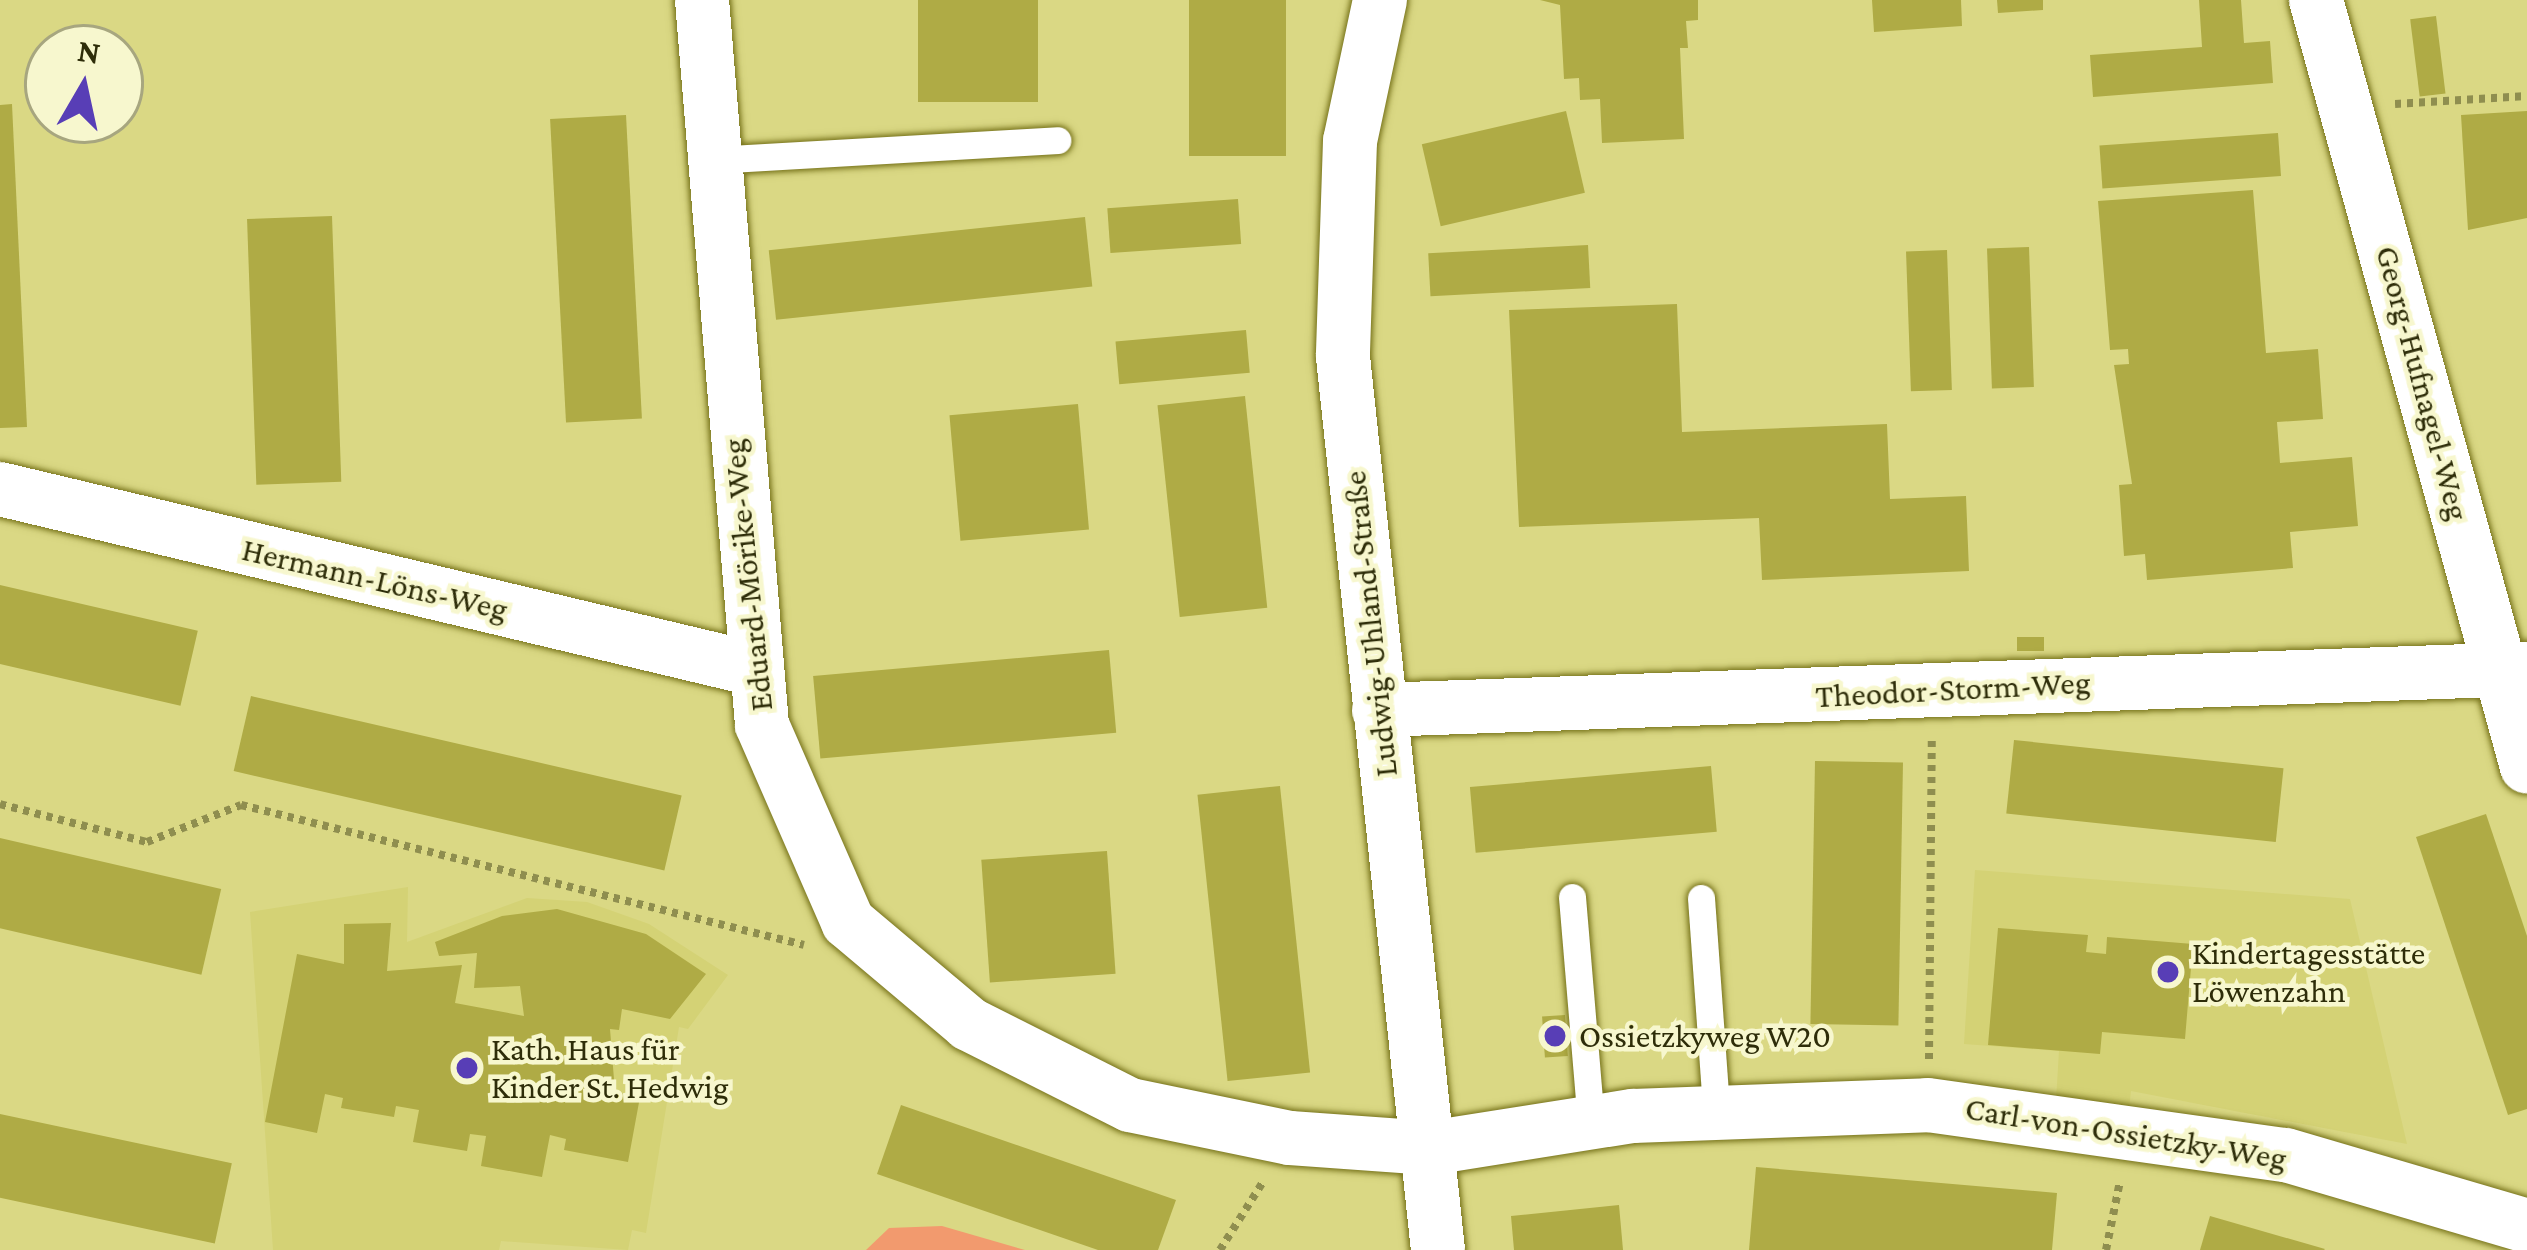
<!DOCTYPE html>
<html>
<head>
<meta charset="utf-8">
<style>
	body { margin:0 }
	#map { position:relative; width:2527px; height:1250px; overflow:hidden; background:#dad884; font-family:"Crimson Pro",serif }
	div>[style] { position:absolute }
	.built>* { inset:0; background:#d4d275 }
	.green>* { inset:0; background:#f29a6e }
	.building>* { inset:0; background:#afab45; transform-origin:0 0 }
	.path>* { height:8px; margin-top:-4px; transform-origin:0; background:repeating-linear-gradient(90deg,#8f8e4f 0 6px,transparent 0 12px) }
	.roads { filter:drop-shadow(0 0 3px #757118) drop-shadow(0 0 3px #757118) }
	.service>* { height:27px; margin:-13.5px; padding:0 13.5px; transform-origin:13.5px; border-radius:13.5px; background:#fff }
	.minor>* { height:54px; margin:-27px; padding:0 27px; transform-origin:27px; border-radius:27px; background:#fff }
	.dots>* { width:33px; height:33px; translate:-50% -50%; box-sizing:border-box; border:6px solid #f7f7ce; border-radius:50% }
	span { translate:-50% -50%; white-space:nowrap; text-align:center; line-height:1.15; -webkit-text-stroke:9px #f7f7ce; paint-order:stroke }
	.street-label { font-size:33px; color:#2e2d09 }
	.poi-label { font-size:33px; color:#2e2d09 }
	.left { translate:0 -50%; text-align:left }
	.north { position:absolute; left:24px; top:24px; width:120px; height:120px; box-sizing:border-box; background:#f7f7ce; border:3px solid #a7a67f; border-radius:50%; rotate:9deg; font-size:33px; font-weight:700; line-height:48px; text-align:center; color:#2e2d09 }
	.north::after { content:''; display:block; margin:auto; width:42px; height:54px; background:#583eb6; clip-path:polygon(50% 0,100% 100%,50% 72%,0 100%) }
</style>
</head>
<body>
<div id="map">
	<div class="built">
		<i style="clip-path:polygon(1975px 870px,2350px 899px,2407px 1144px,2131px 1091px,2129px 1109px,2056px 1100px,2059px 1051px,1964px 1044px)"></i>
		<i style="clip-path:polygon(408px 887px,407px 942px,527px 898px,587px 902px,649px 924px,728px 975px,688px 1029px,679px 1027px,646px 1233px,632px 1230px,628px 1250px,501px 1241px,499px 1250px,273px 1250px,250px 912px)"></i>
	</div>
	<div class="green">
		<i style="clip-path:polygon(942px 1226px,1025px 1250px,866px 1250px,889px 1228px)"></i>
	</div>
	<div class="building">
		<i style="left:918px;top:0;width:120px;height:102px"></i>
		<i style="left:1189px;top:0;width:97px;height:156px"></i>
		<i style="clip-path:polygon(1540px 0,1698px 0,1698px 20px,1686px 21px,1688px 48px,1680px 48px,1684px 139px,1602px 143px,1600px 99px,1580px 100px,1579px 78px,1564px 79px,1560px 5px)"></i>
		<i style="clip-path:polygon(1872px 0,1961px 0,1962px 26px,1874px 32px)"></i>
		<i style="clip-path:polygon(1997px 0,2043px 0,2043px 10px,1998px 13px)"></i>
		<i style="clip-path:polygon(2199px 0,2241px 0,2244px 43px,2270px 41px,2273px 83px,2093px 97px,2090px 55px,2202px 47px)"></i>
		<i style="left:2436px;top:16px;width:78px;height:26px;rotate:83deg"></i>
		<i style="clip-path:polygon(12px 104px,27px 427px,0 428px,0 105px)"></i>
		<i style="left:1566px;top:111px;width:84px;height:148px;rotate:77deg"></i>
		<i style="clip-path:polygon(2527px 111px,2527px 218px,2468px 230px,2461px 115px)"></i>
		<i style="left:626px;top:115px;width:304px;height:76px;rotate:87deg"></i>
		<i style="left:2278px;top:133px;width:43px;height:179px;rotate:86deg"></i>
		<i style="clip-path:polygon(2253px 190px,2266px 353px,2318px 349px,2323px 419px,2277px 422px,2280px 463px,2352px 457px,2358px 526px,2290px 532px,2293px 568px,2147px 580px,2145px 554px,2124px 556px,2119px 485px,2132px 484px,2114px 365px,2129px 364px,2128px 349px,2110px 350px,2098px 201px)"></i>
		<i style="left:1238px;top:199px;width:45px;height:131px;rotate:86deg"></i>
		<i style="left:332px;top:216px;width:266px;height:85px;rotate:88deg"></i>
		<i style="left:1085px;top:217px;width:70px;height:318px;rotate:84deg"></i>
		<i style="left:1588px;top:245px;width:43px;height:160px;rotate:87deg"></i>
		<i style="left:2029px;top:247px;width:140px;height:42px;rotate:88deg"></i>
		<i style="left:1947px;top:250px;width:140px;height:41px;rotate:88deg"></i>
		<i style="clip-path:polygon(1677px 304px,1682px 432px,1887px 424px,1890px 499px,1966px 496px,1969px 571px,1762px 580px,1759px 518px,1519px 527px,1509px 310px)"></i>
		<i style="left:1246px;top:330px;width:43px;height:131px;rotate:85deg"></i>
		<i style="left:1245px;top:396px;width:213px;height:88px;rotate:84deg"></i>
		<i style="left:1078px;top:404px;width:126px;height:129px;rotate:85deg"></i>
		<i style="left:0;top:585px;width:203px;height:77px;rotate:13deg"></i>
		<i style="left:2044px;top:637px;width:14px;height:27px;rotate:90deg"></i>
		<i style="left:1109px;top:650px;width:83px;height:297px;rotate:85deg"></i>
		<i style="left:251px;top:696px;width:442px;height:77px;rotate:13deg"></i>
		<i style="left:2014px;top:740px;width:271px;height:74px;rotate:6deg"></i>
		<i style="left:1815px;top:761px;width:88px;height:263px;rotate:1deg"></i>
		<i style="left:1711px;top:766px;width:66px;height:242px;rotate:85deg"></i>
		<i style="left:1280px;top:786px;width:288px;height:83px;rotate:84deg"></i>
		<i style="clip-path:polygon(2486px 814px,2527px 936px,2527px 1109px,2508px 1115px,2416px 837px)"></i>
		<i style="left:0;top:838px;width:227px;height:88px;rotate:13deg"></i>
		<i style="left:1107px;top:851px;width:123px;height:126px;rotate:86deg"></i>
		<i style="clip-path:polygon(557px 909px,646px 934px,706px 974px,670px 1019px,622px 1009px,619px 1030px,610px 1029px,615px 1092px,640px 1097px,628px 1162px,564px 1150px,566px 1139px,550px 1135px,542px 1177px,481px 1166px,486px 1136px,470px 1134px,467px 1151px,413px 1142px,419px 1110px,396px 1106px,394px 1117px,341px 1108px,343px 1098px,325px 1094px,317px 1133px,265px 1122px,297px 954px,344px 964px,344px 924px,391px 923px,387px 971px,462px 965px,455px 1003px,524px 1016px,520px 986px,474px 988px,477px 953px,439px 956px,435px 942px,502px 916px)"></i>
		<i style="clip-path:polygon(1998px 928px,2088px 935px,2086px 952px,2106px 954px,2107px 937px,2193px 944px,2185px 1039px,2102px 1032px,2100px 1054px,1988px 1045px)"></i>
		<i style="left:1565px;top:1015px;width:41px;height:23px;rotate:86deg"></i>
		<i style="clip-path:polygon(901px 1105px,1176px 1200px,1158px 1250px,1098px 1250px,877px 1174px)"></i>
		<i style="left:0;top:1114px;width:237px;height:82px;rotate:12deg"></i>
		<i style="clip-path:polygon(1756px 1167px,2057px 1193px,2052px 1250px,1749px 1250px)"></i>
		<i style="clip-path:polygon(1619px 1205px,1623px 1250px,1514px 1250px,1511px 1216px)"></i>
		<i style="clip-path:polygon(2210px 1216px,2325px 1249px,2324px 1250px,2200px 1250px)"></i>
	</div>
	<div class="path">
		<i style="left:2395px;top:104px;width:132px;rotate:-3.5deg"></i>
		<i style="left:0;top:804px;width:152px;rotate:14.5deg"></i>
		<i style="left:147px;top:842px;width:101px;rotate:-21.5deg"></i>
		<i style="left:241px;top:805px;width:580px;rotate:13.96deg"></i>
		<i style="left:1929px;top:1059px;width:321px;rotate:-89.5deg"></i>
		<i style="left:1220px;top:1250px;width:83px;rotate:-57.8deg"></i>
		<i style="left:2106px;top:1250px;width:70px;rotate:-78.5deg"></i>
	</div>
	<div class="roads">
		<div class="service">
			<i style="left:713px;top:160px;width:345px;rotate:-3.3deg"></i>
			<i style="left:1572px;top:897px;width:225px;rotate:85.2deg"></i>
			<i style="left:1701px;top:898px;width:212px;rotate:85.9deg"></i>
		</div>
		<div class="minor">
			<i style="left:702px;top:0;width:727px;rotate:85.27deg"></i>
			<i style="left:762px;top:725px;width:215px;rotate:66.4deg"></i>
			<i style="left:848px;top:922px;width:158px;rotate:40.1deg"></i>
			<i style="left:969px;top:1024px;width:180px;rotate:26.7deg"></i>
			<i style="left:1130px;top:1105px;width:163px;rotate:11.7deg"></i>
			<i style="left:1290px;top:1138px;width:140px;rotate:4.1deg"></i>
			<i style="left:1430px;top:1148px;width:206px;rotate:-9deg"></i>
			<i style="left:1633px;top:1116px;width:295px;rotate:-2.1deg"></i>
			<i style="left:1928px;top:1105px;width:361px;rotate:8deg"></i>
			<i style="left:2286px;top:1155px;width:251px;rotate:16.4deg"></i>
			<i style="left:1380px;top:0;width:144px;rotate:102deg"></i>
			<i style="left:1350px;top:141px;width:216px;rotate:91.9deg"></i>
			<i style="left:1343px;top:357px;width:898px;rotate:83.93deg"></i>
			<i style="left:2316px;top:0;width:795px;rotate:74.62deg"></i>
			<i style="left:0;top:489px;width:771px;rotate:13.42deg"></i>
			<i style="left:1379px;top:710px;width:1149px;rotate:-2.05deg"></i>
		</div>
	</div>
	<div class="dots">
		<i style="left:2168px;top:972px;background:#583eb6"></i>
		<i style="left:1555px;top:1036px;background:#583eb6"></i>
		<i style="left:467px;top:1068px;background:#583eb6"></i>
	</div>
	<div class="street-label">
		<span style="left:2423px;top:383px;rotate:75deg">Georg-Hufnagel-Weg</span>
		<span style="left:747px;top:575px;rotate:-96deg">Eduard-Mörike-Weg</span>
		<span style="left:375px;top:579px;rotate:13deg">Hermann-Löns-Weg</span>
		<span style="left:1370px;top:624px;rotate:-96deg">Ludwig-Uhland-Straße</span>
		<span style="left:1953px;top:689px;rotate:-3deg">Theodor-Storm-Weg</span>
		<span style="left:2126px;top:1133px;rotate:9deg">Carl-von-Ossietzky-Weg</span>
	</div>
	<div class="poi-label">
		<span class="left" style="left:2192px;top:972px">Kindertagesstätte<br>Löwenzahn</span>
		<span class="left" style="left:1579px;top:1036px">Ossietzkyweg W20</span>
		<span class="left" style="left:491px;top:1068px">Kath. Haus für<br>Kinder St. Hedwig</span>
	</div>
	<div class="north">N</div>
</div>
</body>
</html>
